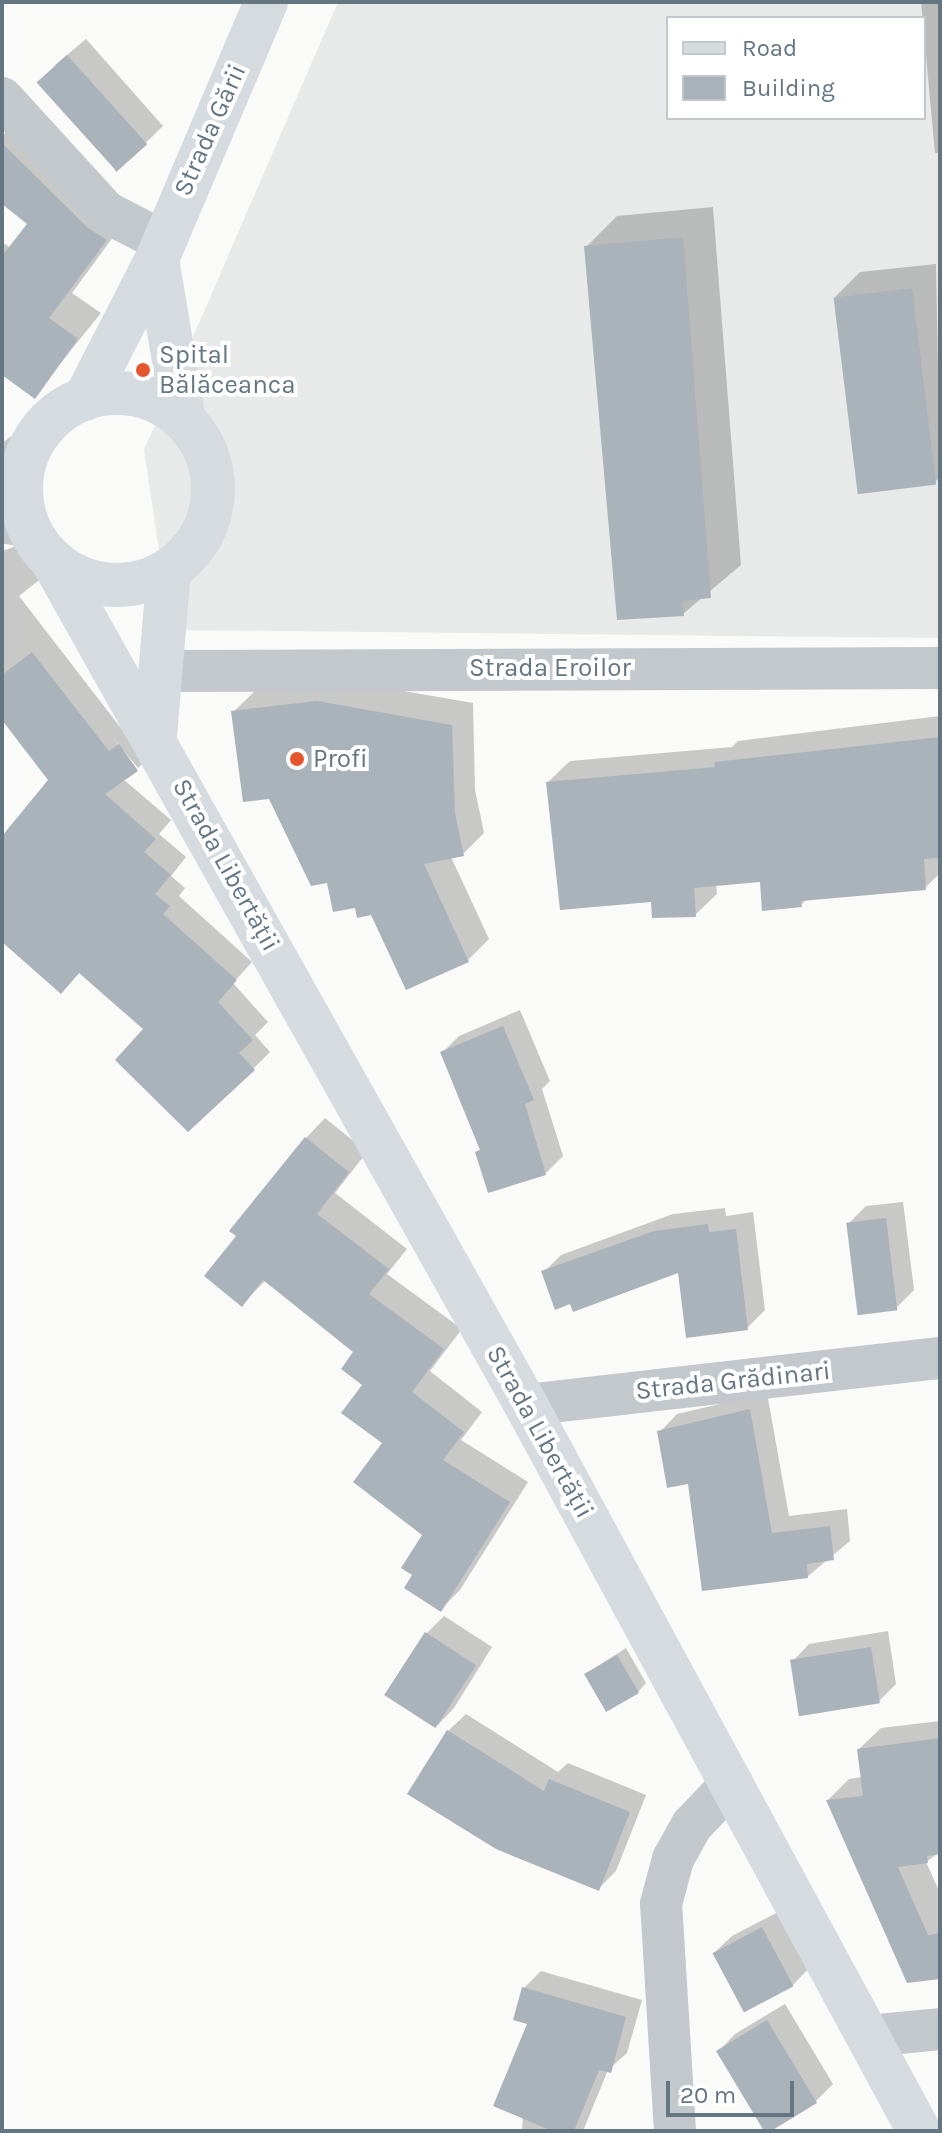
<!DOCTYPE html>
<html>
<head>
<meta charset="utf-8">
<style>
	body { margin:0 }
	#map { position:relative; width:942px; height:2133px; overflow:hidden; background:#fafaf8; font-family:Karla,sans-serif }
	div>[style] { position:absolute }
	.built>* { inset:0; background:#e8e9e9 }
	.shadow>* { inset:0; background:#0003 }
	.building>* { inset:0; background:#aab3b9; transform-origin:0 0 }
	.minor>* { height:42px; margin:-21px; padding:0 21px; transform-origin:21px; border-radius:21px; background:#c3c8cc }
	.major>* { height:44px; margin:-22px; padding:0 22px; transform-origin:22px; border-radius:22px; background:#d6dbdf }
	.major>.ring { margin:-22px; padding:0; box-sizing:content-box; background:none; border:44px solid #d6dbdf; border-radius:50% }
	.dots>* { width:22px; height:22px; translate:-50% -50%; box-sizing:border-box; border:4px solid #fff; border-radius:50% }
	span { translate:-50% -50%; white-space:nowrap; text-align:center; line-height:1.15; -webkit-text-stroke:8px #fff; paint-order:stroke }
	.street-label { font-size:26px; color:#657683 }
	.poi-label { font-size:26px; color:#657683 }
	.left { translate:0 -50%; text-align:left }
	.frame { position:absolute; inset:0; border:4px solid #657683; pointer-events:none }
	.legend { position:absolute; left:666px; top:16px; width:260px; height:104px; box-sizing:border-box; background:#fff; border:2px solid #c1c8cd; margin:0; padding:10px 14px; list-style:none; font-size:24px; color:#657683 }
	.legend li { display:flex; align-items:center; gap:16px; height:40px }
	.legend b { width:40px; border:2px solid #c1c8cd }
	.scale { position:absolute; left:666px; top:2081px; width:128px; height:36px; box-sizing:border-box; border:4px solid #657683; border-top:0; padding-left:10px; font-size:24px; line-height:28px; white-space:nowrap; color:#657683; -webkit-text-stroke:6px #fff; paint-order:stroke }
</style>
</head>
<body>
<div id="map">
	<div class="built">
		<i style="clip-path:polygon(evenodd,338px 2px,940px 2px,940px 638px,171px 630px,144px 450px,338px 2px,668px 18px,924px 18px,924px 118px,668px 118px,668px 18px)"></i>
	</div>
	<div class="shadow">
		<i style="clip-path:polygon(921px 2px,940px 2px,940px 153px,935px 153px)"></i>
		<i style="clip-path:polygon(86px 39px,163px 126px,116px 172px,55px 65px)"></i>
		<i style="clip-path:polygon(23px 115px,130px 214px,72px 293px,101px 313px,34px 396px,2px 373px,2px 242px,11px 248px,30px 224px,2px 202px,2px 136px)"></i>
		<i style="clip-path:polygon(713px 207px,741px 565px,683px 614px,586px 247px,617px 216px)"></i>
		<i style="clip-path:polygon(936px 264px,940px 477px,934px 483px,835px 297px,860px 272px)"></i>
		<i style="clip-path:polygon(31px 541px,43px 577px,19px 596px,127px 736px,154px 753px,138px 768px,112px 737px,137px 769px,123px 779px,171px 820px,159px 834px,186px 857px,171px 876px,185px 888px,179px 896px,252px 962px,233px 983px,268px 1022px,255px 1035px,270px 1052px,253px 1069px,146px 1029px,80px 972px,61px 992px,2px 940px,2px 840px,51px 780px,2px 717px,2px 551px)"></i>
		<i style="clip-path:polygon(340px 680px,473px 703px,475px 790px,484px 833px,463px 854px,451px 857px,489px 939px,467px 961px,356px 905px,328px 881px,233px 712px,255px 691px)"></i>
		<i style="clip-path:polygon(940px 716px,940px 873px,925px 888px,808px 898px,801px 905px,762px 880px,716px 884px,717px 894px,695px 915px,653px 900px,548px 782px,570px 761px,732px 747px,738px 741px)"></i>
		<i style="clip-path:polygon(520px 1010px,550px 1081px,542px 1089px,563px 1156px,545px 1174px,477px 1152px,482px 1148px,442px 1053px,459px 1036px)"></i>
		<i style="clip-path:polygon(325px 1118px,367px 1152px,335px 1193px,407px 1249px,387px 1274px,462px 1329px,430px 1371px,482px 1412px,461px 1440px,528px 1482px,460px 1590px,441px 1609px,425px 1534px,385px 1443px,356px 1351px,266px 1280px,242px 1304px,239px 1236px,306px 1138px)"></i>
		<i style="clip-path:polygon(903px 1202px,914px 1290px,896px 1308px,849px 1223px,866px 1206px)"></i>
		<i style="clip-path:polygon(725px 1208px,726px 1216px,753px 1212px,765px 1310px,747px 1328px,680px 1271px,571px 1302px,544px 1272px,561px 1255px,673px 1214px)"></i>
		<i style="clip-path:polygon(767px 1393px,789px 1516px,847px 1509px,850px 1541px,807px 1577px,690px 1482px,660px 1432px,677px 1414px)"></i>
		<i style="clip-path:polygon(444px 1616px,492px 1647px,454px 1708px,437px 1726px,426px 1634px)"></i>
		<i style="clip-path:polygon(888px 1631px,896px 1684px,879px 1701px,792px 1662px,809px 1644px)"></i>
		<i style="clip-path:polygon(626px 1648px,646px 1683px,638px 1692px,587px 1673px)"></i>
		<i style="clip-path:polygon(466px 1714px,558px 1772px,568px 1763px,646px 1795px,616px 1871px,599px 1888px,448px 1731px)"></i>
		<i style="clip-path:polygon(940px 1721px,940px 1852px,926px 1862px,940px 1893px,940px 1977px,828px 1800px,849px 1779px,863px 1777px,859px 1749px,881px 1728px)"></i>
		<i style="clip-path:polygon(780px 1911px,810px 1967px,793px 1985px,714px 1953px,732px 1936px)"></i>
		<i style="clip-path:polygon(541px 1971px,642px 2000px,627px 2053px,608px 2070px,583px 2131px,522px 2131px,529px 2023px,524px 1988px)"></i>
		<i style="clip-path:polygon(785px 2004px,833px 2084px,816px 2101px,766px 2131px,718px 2052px,735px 2034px)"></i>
	</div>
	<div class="building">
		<i style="left:67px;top:55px;width:120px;height:41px;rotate:48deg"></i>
		<i style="clip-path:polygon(2px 143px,88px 228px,107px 240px,49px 318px,78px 339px,35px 399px,2px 375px,2px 256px,27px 224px,2px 204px)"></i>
		<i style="clip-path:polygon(683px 237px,711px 598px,682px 601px,684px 616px,617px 620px,584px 246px)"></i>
		<i style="left:912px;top:288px;width:198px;height:79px;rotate:83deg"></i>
		<i style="clip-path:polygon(32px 652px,109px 751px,119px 744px,138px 771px,105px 794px,156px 839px,144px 852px,171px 875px,155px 894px,170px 906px,163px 914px,237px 980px,218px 1002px,253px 1040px,239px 1053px,255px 1070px,188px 1132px,115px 1060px,143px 1029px,79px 973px,61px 994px,2px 942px,2px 836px,48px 780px,2px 720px,2px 675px)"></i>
		<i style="clip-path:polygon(317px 701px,452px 725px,455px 813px,464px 856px,424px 864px,469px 962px,406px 990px,371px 915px,357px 918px,355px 908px,333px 912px,327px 883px,311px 886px,269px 799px,243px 802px,231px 711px)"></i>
		<i style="clip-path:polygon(940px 737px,940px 858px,924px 859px,926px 890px,801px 901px,802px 907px,762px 911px,760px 882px,694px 888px,696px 917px,652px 918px,651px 902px,560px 910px,546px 782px,715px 767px,714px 762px)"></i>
		<i style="clip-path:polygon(503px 1026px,534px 1100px,525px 1104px,546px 1175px,488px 1193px,475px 1152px,480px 1150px,440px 1052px)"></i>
		<i style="clip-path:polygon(305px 1137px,349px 1172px,317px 1214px,389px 1269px,369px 1294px,444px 1349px,412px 1392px,464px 1432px,443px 1460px,510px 1502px,441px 1612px,404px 1588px,412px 1575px,401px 1568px,422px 1535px,353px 1482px,382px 1443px,341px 1413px,362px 1385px,341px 1369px,353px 1352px,263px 1280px,242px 1307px,204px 1276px,236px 1236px,229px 1231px)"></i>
		<i style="left:886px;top:1218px;width:93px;height:40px;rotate:83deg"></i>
		<i style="clip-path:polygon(708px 1224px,709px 1232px,736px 1229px,748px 1330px,686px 1338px,678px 1273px,573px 1312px,570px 1304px,555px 1310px,541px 1271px,654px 1231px)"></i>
		<i style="clip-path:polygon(750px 1409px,772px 1533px,830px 1526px,834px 1560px,807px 1564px,808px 1578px,702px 1591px,688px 1484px,667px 1488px,657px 1431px)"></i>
		<i style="left:425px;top:1632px;width:61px;height:75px;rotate:33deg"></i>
		<i style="left:871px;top:1647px;width:57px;height:82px;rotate:81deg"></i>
		<i style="left:617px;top:1655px;width:44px;height:38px;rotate:60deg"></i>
		<i style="clip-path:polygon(447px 1730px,544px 1791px,549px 1779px,630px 1812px,599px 1891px,496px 1849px,407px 1794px)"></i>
		<i style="clip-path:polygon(940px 1738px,940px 1854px,927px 1856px,928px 1863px,898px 1867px,928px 1935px,940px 1933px,940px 1979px,907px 1983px,826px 1800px,863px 1796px,857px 1749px)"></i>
		<i style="left:762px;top:1927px;width:67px;height:56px;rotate:62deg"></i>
		<i style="clip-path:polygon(522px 1987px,626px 2017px,611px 2073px,599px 2070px,574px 2131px,552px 2131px,493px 2106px,527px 2024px,513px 2020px)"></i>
		<i style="clip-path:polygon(767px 2020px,817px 2103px,771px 2131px,764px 2131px,716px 2051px)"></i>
	</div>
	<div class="minor">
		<i style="left:2px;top:98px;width:154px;rotate:47.6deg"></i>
		<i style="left:106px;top:212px;width:63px;rotate:27.4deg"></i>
		<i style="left:2px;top:469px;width:34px;rotate:-36deg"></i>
		<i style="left:2px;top:522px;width:27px;rotate:10deg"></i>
		<i style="left:160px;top:671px;width:780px;rotate:-0.22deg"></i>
		<i style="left:526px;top:1405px;width:417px;rotate:-6.5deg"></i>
		<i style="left:869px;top:2036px;width:71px;rotate:-5.6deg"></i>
		<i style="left:675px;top:2131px;width:227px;rotate:-93.5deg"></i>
		<i style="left:661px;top:1904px;width:47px;rotate:-75.1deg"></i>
		<i style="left:673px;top:1859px;width:39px;rotate:-61deg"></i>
		<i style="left:692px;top:1825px;width:58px;rotate:-46.4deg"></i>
	</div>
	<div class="major">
		<i style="left:157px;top:259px;width:163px;rotate:80.5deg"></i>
		<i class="ring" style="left:21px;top:393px;width:148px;height:148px"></i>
		<i style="left:85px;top:399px;width:157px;rotate:-62.8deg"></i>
		<i style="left:157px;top:259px;width:279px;rotate:-67deg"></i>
		<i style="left:52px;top:560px;width:969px;rotate:60.71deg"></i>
		<i style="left:526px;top:1405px;width:826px;rotate:61.57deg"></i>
		<i style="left:155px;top:736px;width:167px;rotate:-85.2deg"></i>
	</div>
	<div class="dots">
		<i style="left:143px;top:370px;background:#e4572e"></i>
		<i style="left:297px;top:759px;background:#e4572e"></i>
	</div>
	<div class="street-label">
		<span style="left:210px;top:130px;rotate:-66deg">Strada Gării</span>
		<span style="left:550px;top:668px">Strada Eroilor</span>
		<span style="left:226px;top:865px;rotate:61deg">Strada Libertății</span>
		<span style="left:733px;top:1381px;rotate:-6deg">Strada Grădinari</span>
		<span style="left:540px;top:1432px;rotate:61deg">Strada Libertății</span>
	</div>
	<div class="poi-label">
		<span class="left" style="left:159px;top:370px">Spital<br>Bălăceanca</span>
		<span class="left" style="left:313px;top:759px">Profi</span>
	</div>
	<div class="frame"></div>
	<ul class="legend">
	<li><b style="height:10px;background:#d6dbdf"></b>Road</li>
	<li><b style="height:22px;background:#aab3b9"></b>Building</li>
	</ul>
	<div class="scale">20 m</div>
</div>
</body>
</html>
